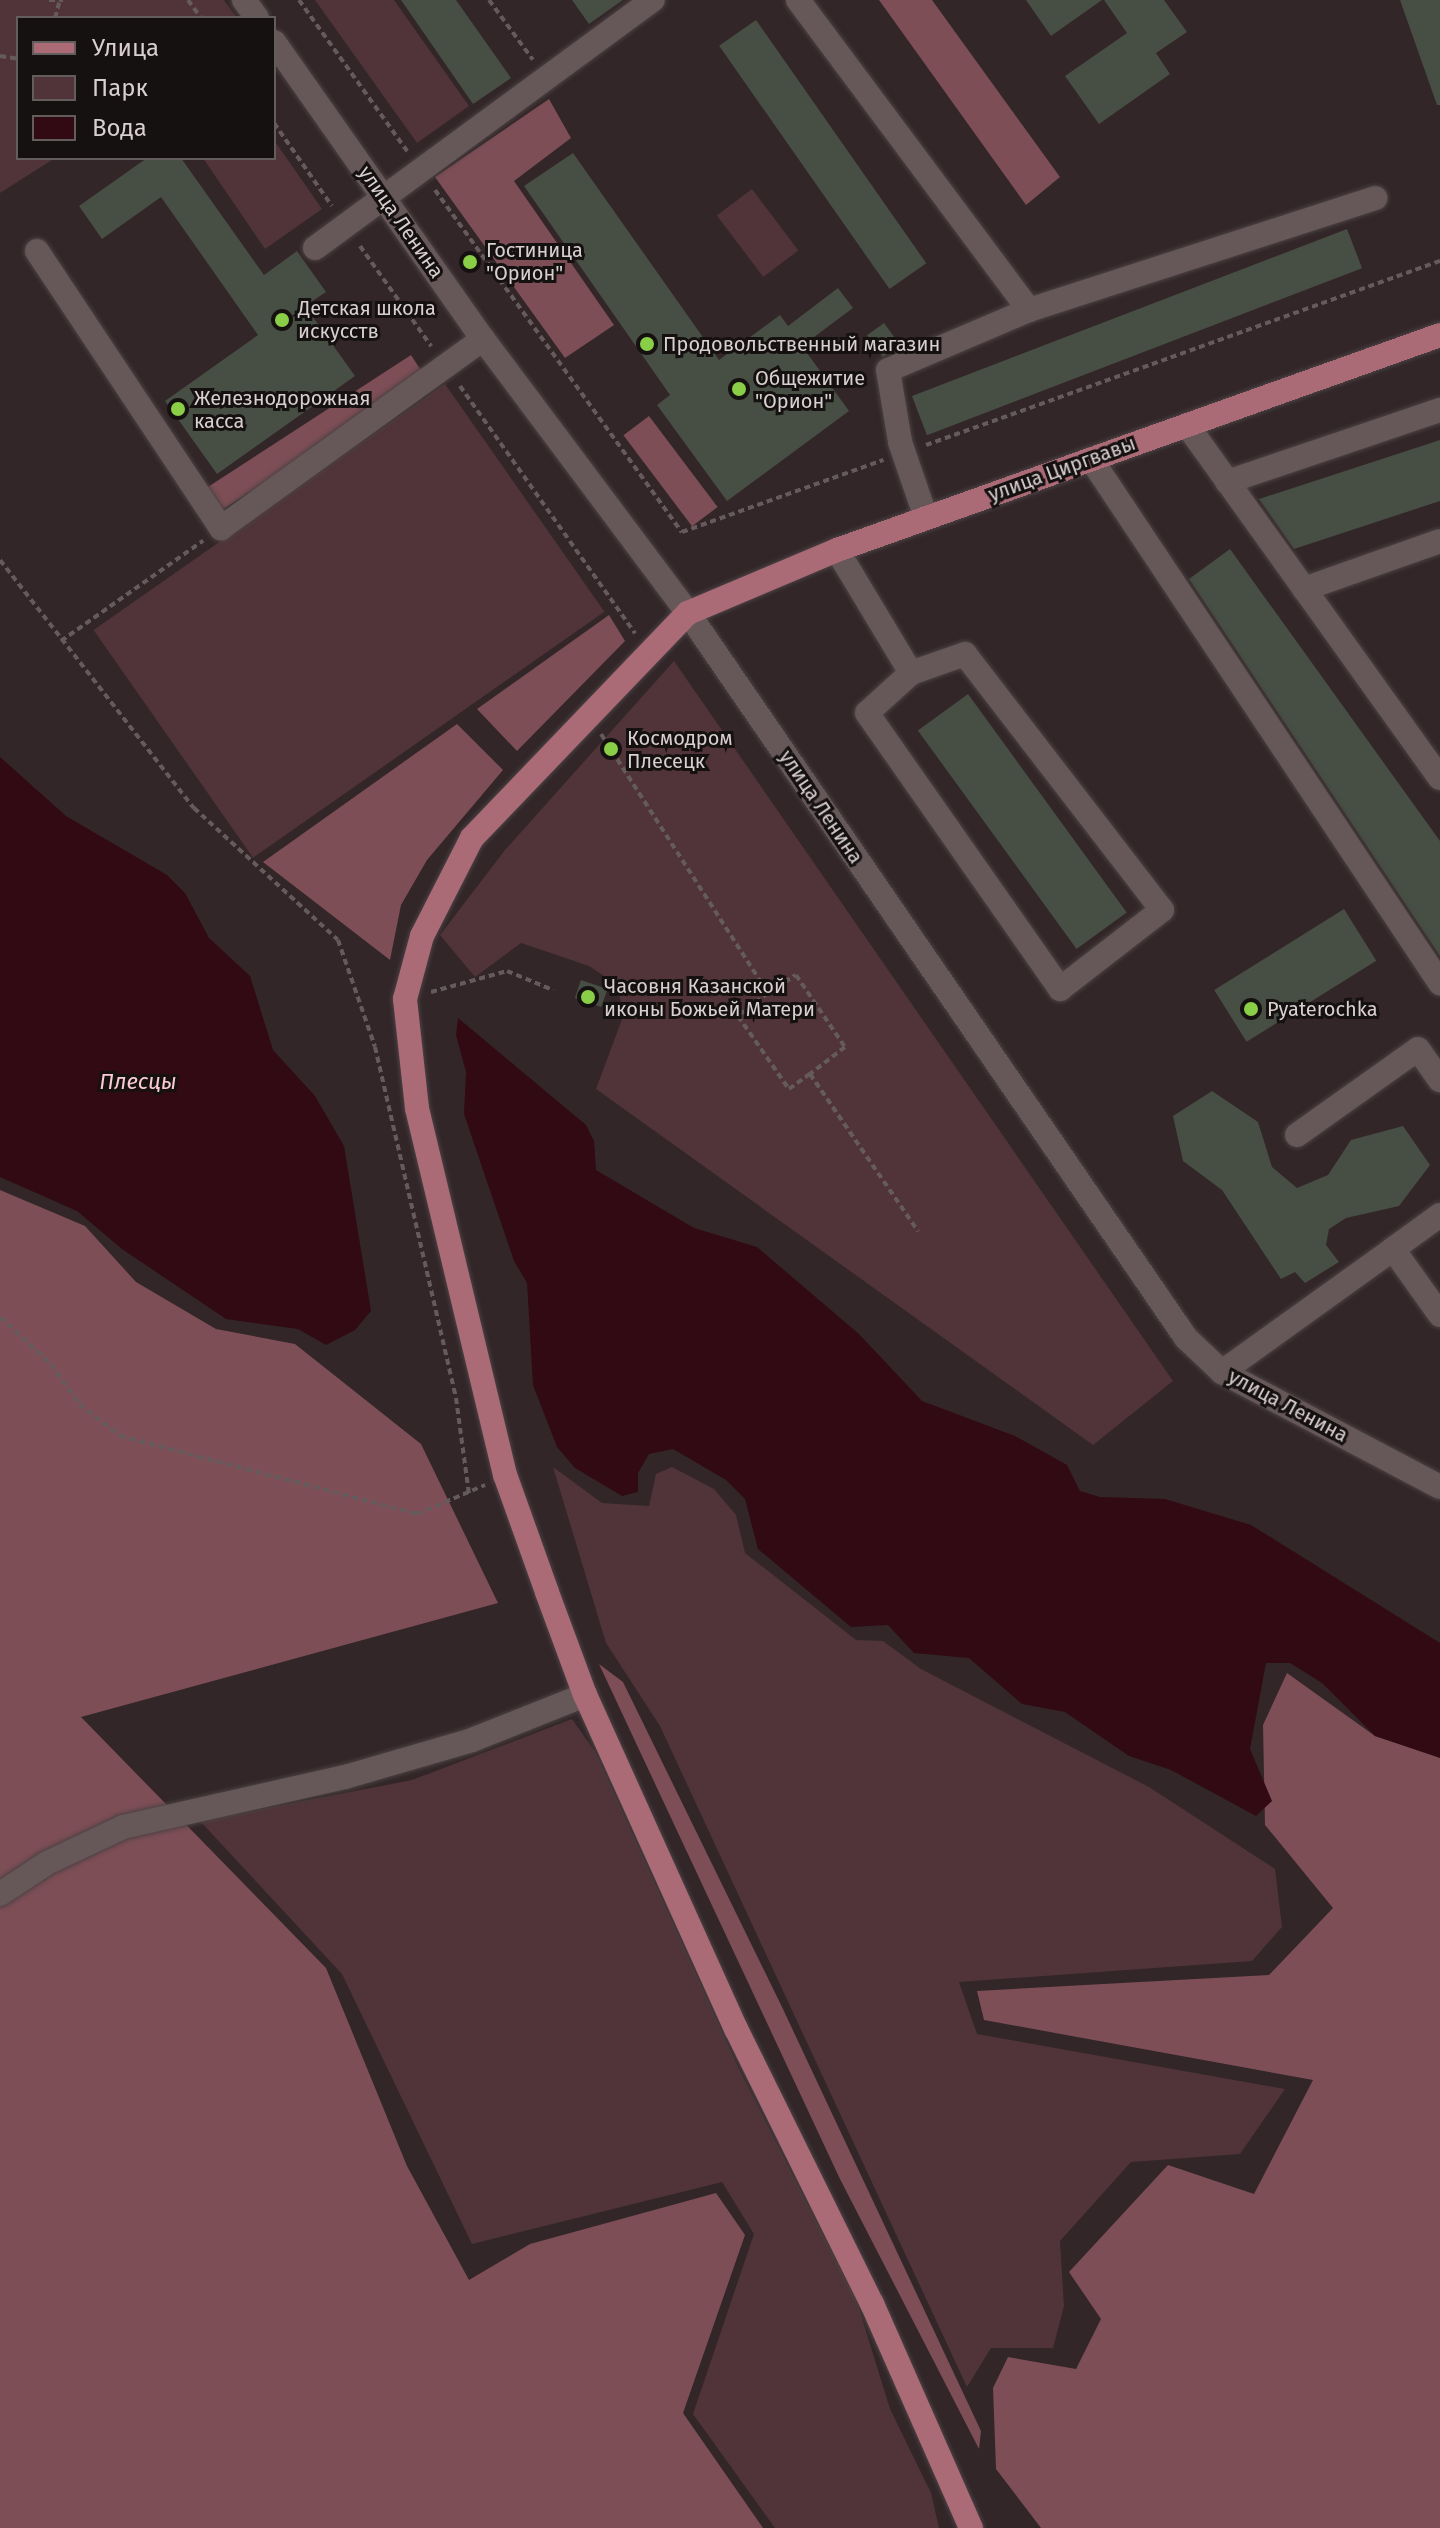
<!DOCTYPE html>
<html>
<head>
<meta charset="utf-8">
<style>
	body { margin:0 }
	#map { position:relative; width:1440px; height:2528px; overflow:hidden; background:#322628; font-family:"Fira Sans",sans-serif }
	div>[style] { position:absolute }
	.green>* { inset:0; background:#503439; transform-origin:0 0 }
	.forest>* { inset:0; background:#7d4e56; transform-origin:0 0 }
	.water>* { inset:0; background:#310a14 }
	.building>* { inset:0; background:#474e43; transform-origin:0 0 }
	.path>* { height:4px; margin-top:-2px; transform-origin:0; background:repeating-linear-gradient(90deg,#665b5c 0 6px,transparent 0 10px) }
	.roads { filter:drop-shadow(0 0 2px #4b4143) drop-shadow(0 0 2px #4b4143) }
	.minor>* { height:24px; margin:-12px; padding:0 12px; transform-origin:12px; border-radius:12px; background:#665759 }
	.major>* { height:24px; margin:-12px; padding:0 12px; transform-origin:12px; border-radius:12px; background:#aa6a76 }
	.dots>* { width:22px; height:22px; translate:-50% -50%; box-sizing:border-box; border:4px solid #161111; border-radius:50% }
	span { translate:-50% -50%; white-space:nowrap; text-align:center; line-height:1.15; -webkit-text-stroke:6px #161111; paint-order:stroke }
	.street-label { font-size:20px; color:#d8cfd0 }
	.poi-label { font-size:20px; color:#d8cfd0 }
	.left { translate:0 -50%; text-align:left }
	.water-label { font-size:22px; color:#fbcad2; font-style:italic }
	.legend { position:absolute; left:16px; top:16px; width:260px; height:144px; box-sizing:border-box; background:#161111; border:2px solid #645d5d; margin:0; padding:10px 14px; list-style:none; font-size:24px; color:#d8cfd0 }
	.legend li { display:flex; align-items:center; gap:16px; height:40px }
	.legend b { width:40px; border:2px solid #645d5d }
</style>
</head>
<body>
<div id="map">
	<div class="green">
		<i style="clip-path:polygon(0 0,224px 0,237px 18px,18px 18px,18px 158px,55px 158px,0 193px)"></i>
		<i style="clip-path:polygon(315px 0,394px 0,469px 106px,417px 143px)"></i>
		<i style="clip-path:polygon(274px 140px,322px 209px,265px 249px,203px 158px,274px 158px)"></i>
		<i style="left:752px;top:189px;width:77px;height:44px;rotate:53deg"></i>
		<i style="left:445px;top:384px;width:278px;height:429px;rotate:55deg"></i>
		<i style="clip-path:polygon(674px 661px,1173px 1381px,1093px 1445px,596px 1089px,624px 1014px,616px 984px,589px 966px,521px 943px,475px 977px,440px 935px,505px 850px)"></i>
		<i style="clip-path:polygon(553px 1467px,602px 1503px,649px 1506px,656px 1474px,672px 1467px,714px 1489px,736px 1515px,745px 1553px,856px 1640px,883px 1641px,921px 1669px,1149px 1787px,1275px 1869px,1282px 1927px,1252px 1961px,959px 1982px,977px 2034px,1285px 2089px,1240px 2154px,1131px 2162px,1060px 2241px,1064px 2306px,1053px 2348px,991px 2348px,967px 2387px,660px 1726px,606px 1643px)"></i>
		<i style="clip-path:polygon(572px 1719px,596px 1753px,738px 2067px,857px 2302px,890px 2409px,931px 2493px,939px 2528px,775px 2528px,693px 2414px,754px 2234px,722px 2182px,472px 2244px,342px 1974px,200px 1821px,412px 1780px)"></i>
	</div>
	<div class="forest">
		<i style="clip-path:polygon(879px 0,932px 0,1060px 177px,1026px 205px)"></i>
		<i style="clip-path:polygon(549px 99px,571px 138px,514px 181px,614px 325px,565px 358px,435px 177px)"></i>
		<i style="left:411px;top:355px;width:27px;height:251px;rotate:57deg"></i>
		<i style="left:649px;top:416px;width:114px;height:32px;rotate:53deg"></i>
		<i style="clip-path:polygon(609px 615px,625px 641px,517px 751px,477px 709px)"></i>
		<i style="clip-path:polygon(457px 724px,503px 770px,427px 860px,401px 905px,390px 960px,263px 862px)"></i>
		<i style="clip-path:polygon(0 1190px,85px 1226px,136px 1282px,216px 1329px,295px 1344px,421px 1444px,498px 1603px,81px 1717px,326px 1968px,407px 2166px,469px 2280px,530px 2244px,716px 2193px,745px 2235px,683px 2413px,763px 2528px,0 2528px)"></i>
		<i style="clip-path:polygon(599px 1664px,623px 1682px,782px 2007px,981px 2431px,979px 2449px,840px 2179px)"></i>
		<i style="clip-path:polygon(1287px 1673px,1375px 1736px,1440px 1757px,1440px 2528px,1041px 2528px,996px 2469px,993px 2388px,1008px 2357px,1076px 2369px,1101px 2319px,1069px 2272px,1168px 2165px,1254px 2194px,1313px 2080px,984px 2020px,977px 1991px,1269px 1975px,1333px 1908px,1265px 1825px,1263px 1725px)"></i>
	</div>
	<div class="water">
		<i style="clip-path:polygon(0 757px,66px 816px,167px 875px,185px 893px,209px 938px,250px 976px,273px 1050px,315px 1096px,344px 1146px,371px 1311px,355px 1330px,326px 1345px,298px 1329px,226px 1319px,122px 1249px,77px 1211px,0 1177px)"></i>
		<i style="clip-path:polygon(458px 1018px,586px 1125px,594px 1141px,596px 1170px,694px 1228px,757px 1247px,859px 1334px,922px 1401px,1015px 1436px,1067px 1465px,1080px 1491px,1100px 1497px,1165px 1499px,1251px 1525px,1440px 1643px,1440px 1758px,1375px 1736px,1322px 1683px,1290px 1663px,1266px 1663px,1250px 1749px,1272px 1801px,1256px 1816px,1171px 1770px,1129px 1756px,1065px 1712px,1022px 1704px,969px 1658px,914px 1653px,888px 1625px,851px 1627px,758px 1549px,745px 1499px,726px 1480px,673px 1449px,649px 1454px,638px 1473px,638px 1492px,622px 1496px,575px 1468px,557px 1447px,533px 1385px,527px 1283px,514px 1261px,464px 1114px,466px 1072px,456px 1035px)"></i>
	</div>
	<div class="building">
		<i style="clip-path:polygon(401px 0,456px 0,511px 78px,473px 104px)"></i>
		<i style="clip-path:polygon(572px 0,623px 0,589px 24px)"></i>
		<i style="clip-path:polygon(1026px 0,1102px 0,1051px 36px)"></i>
		<i style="clip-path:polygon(1104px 0,1164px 0,1187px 32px,1156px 53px,1170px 74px,1099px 124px,1065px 76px,1127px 33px)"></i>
		<i style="clip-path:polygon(1400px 0,1440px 0,1440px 105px,1437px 105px)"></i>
		<i style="left:756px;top:20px;width:297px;height:45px;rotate:55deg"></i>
		<i style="clip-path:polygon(573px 153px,719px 360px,780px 315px,788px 326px,838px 288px,853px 308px,802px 346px,849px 411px,727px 501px,657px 405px,670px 395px,524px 186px)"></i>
		<i style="clip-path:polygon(147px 158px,181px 158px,264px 275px,297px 251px,326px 292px,305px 306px,355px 376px,217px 474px,165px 401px,258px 335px,161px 197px,102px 239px,79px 206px)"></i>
		<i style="left:1347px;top:229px;width:42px;height:466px;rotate:69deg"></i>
		<i style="left:884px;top:323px;width:27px;height:21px;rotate:54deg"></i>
		<i style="clip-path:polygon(1440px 440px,1440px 501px,1294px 549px,1259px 499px)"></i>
		<i style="clip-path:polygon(1230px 549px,1440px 841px,1440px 956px,1189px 579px)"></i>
		<i style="left:968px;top:694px;width:270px;height:62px;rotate:54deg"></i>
		<i style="left:1344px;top:909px;width:61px;height:153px;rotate:58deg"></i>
		<i style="left:581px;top:980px;width:28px;height:19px;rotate:19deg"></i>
		<i style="clip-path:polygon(1212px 1091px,1258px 1122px,1272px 1167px,1297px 1188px,1328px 1175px,1351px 1140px,1403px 1126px,1430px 1165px,1399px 1206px,1346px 1218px,1329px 1229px,1326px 1245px,1339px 1262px,1305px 1283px,1295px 1272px,1281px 1279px,1222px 1190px,1183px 1161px,1173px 1116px)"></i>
	</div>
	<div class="path">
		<i style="left:49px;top:0;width:14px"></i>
		<i style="left:188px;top:0;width:22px;rotate:54deg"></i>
		<i style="left:299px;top:0;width:186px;rotate:54.4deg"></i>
		<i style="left:489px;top:0;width:74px;rotate:53.7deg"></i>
		<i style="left:55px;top:18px;width:16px;rotate:-75deg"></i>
		<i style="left:0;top:56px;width:18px;rotate:9deg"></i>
		<i style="left:274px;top:123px;width:101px;rotate:55.1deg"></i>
		<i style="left:435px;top:190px;width:422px;rotate:54.2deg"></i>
		<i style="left:682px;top:532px;width:214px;rotate:-19.7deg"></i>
		<i style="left:360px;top:246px;width:123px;rotate:54.6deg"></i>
		<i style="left:460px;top:386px;width:303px;rotate:54.7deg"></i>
		<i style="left:926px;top:445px;width:546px;rotate:-19.7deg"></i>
		<i style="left:0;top:560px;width:315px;rotate:52deg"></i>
		<i style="left:194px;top:808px;width:195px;rotate:42.5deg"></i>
		<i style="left:338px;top:940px;width:113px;rotate:70.9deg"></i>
		<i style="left:375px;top:1047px;width:360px;rotate:77deg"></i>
		<i style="left:456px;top:1398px;width:97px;rotate:82.3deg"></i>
		<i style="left:61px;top:641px;width:174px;rotate:-35.2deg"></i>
		<i style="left:601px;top:734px;width:308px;rotate:57.2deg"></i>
		<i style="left:768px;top:993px;width:33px;rotate:-33deg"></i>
		<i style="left:796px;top:975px;width:87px;rotate:55.8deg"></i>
		<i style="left:845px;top:1047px;width:44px;rotate:142.4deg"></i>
		<i style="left:810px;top:1074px;width:191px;rotate:55.5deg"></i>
		<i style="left:431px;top:992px;width:79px;rotate:-15.4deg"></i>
		<i style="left:507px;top:971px;width:50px;rotate:22.4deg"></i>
		<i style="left:768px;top:993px;width:38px;rotate:143deg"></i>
		<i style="left:738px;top:1016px;width:89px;rotate:55.1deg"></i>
		<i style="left:789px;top:1089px;width:26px;rotate:-36deg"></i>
		<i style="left:0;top:1317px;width:69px;rotate:42.7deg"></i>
		<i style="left:51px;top:1364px;width:49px;rotate:55deg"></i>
		<i style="left:79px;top:1404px;width:52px;rotate:38deg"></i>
		<i style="left:120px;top:1436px;width:307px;rotate:14.7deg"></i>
		<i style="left:417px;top:1514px;width:74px;rotate:-23.1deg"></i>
	</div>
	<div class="roads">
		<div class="minor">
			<i style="left:244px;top:0;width:22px;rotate:54deg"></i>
			<i style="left:798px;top:0;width:387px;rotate:53.3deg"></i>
			<i style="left:1029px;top:310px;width:153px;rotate:156.9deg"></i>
			<i style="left:888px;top:370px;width:73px;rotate:80.5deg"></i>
			<i style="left:900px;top:442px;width:80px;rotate:71.1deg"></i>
			<i style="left:274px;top:42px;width:363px;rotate:54.9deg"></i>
			<i style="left:483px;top:339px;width:342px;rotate:53.2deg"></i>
			<i style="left:688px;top:613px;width:880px;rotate:55.51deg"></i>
			<i style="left:1186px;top:1338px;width:50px;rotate:43.4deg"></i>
			<i style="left:1222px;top:1372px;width:246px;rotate:27.8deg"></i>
			<i style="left:315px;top:248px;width:419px;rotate:-36.3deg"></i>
			<i style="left:37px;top:251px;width:333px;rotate:56.4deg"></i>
			<i style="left:221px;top:528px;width:323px;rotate:-35.8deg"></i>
			<i style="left:1029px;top:310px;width:364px;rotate:-17.9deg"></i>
			<i style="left:1187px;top:425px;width:434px;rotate:54.4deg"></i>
			<i style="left:1091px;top:459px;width:630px;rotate:56.34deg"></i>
			<i style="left:1227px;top:482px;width:225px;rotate:-18.7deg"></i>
			<i style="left:837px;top:550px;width:144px;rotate:59deg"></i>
			<i style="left:911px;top:673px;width:59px;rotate:137.7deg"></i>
			<i style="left:867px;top:713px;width:337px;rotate:55deg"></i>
			<i style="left:1060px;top:989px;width:129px;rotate:-37.8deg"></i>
			<i style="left:1162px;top:910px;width:323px;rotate:-127.6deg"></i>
			<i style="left:965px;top:654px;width:57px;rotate:160.6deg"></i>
			<i style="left:1304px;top:589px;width:144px;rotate:-19.4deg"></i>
			<i style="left:1297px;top:1135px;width:148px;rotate:-35.4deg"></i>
			<i style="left:1418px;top:1049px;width:38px;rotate:55deg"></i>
			<i style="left:1440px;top:1215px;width:58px;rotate:144.1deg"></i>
			<i style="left:1393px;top:1249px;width:81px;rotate:54.5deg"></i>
			<i style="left:1222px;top:1372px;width:211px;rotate:-35.7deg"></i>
			<i style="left:0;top:1894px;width:56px;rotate:-33.4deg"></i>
			<i style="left:47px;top:1863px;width:84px;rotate:-25.3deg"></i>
			<i style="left:123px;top:1827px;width:228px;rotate:-12.7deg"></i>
			<i style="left:345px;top:1777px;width:132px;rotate:-16.2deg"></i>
			<i style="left:472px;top:1740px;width:122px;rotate:-21.7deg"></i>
		</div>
		<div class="major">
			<i style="left:971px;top:2528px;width:245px;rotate:-113.8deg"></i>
			<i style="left:872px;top:2304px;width:307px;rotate:-116.3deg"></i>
			<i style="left:736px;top:2029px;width:367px;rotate:-114.3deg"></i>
			<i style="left:585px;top:1695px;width:110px;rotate:-110.3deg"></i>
			<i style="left:547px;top:1592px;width:124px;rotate:-109.7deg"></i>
			<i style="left:505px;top:1475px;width:377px;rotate:-103.5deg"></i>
			<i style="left:417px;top:1108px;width:110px;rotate:-96.3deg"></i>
			<i style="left:405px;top:999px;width:65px;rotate:-74.9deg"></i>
			<i style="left:422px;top:936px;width:110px;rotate:-63deg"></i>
			<i style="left:472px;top:838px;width:312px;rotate:-46.2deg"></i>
			<i style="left:688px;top:613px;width:162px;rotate:-22.9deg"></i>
			<i style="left:837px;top:550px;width:640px;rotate:-19.62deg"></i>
		</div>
	</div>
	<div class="dots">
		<i style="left:470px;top:262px;background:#8ace47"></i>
		<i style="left:282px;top:320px;background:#8ace47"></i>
		<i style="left:647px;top:344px;background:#8ace47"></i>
		<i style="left:739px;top:389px;background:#8ace47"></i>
		<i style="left:178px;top:409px;background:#8ace47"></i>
		<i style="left:611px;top:749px;background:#8ace47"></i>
		<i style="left:588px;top:997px;background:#8ace47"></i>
		<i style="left:1251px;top:1009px;background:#8ace47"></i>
	</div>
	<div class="street-label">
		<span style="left:401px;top:222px;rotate:55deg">улица Ленина</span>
		<span style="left:1062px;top:469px;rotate:-20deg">улица Циргвавы</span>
		<span style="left:821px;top:807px;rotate:56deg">улица Ленина</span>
		<span style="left:1288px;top:1406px;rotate:28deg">улица Ленина</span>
	</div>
	<div class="poi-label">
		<span class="left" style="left:486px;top:262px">Гостиница<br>"Орион"</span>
		<span class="left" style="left:298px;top:320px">Детская школа<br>искусств</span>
		<span class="left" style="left:663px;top:344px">Продовольственный магазин</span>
		<span class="left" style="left:755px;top:390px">Общежитие<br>"Орион"</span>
		<span class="left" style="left:194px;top:410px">Железнодорожная<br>касса</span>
		<span class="left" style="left:627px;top:750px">Космодром<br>Плесецк</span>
		<span class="left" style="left:604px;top:998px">Часовня Казанской<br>иконы Божьей Матери</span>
		<span class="left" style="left:1267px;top:1009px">Pyaterochka</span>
	</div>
	<div class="water-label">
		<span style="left:138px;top:1082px">Плесцы</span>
	</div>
	<ul class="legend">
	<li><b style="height:10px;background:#aa6a76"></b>Улица</li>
	<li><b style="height:22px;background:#503439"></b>Парк</li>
	<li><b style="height:22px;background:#310a14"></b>Вода</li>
	</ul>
</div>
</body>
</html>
